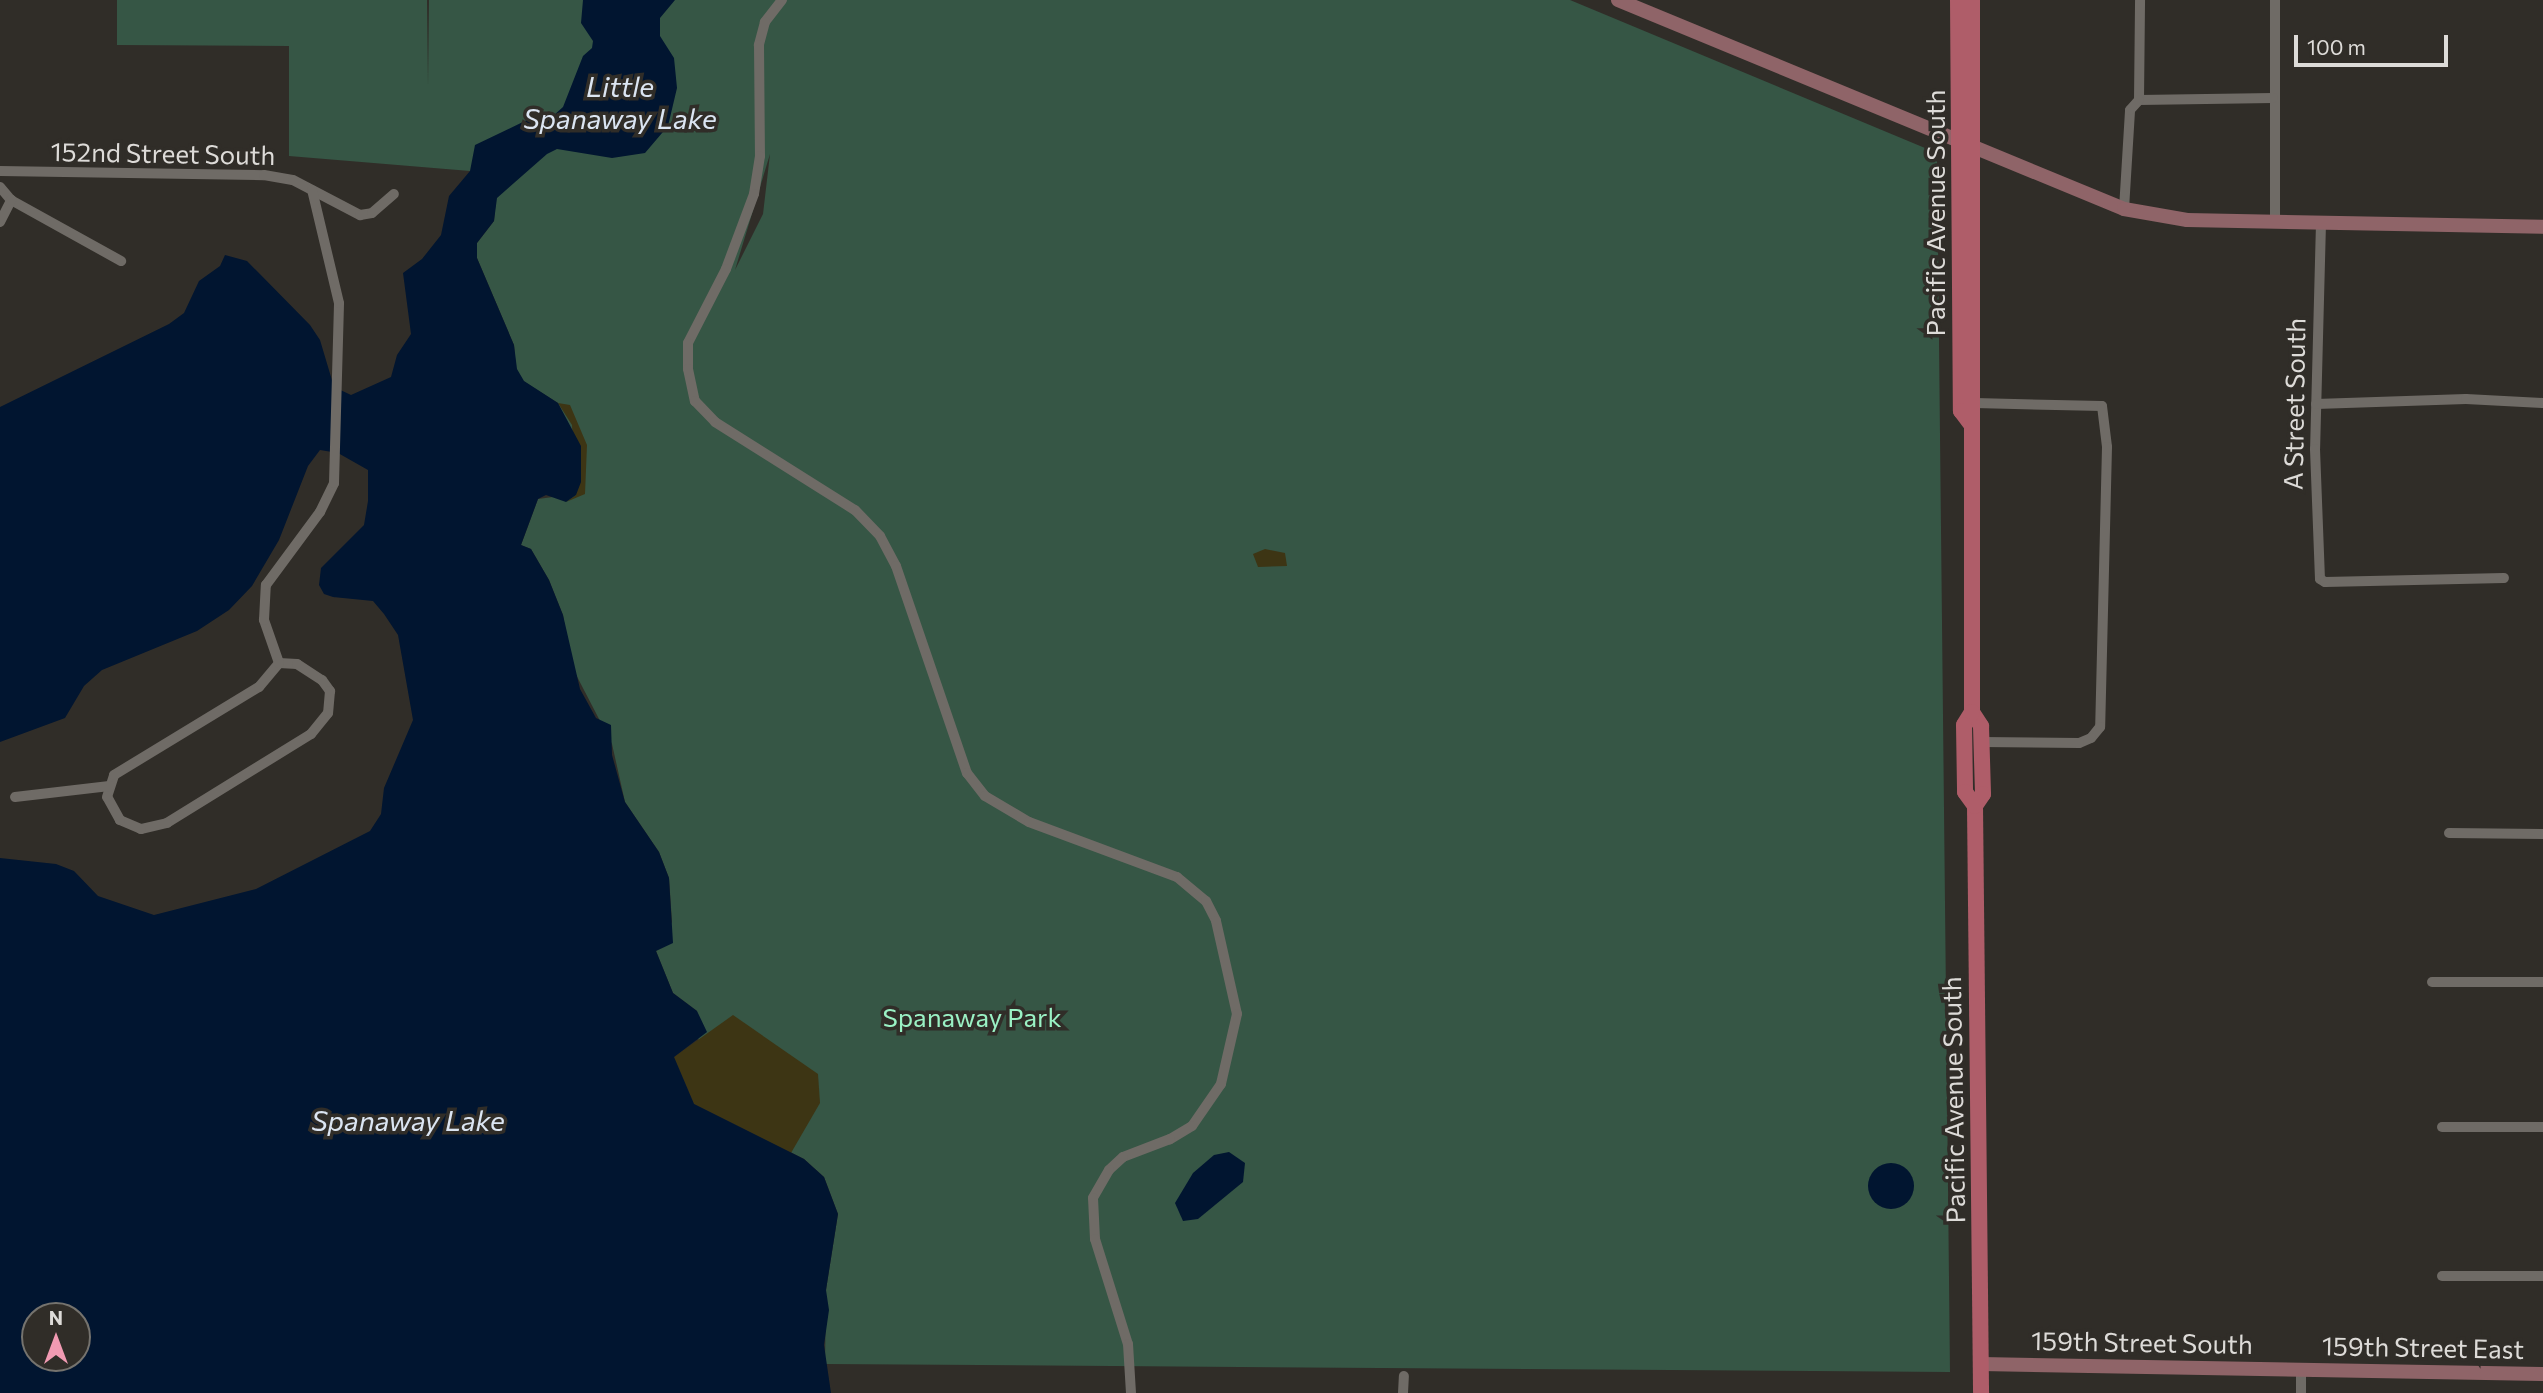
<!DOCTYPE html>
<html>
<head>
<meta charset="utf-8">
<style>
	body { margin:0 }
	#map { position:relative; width:2543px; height:1393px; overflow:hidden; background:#302d28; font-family:Commissioner,sans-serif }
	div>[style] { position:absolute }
	.green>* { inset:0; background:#365645 }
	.sand>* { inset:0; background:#3d3514 }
	.water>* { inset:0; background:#011530 }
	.round { border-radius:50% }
	.street>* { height:10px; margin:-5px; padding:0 5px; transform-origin:5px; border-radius:5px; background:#6f6b66 }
	.secondary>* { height:14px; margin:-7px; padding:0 7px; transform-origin:7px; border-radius:7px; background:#8f6468 }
	.primary>* { height:16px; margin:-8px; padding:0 8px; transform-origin:8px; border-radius:8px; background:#af5d69 }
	span { translate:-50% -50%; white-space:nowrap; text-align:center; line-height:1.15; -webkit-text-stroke:7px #302d28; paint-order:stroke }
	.street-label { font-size:26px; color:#dddbd8 }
	.park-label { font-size:26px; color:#9af1c4 }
	.water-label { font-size:28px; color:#dbe5f2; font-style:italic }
	.north { position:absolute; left:21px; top:1302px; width:70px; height:70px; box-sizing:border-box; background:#302d28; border:2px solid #75736e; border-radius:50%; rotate:0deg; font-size:19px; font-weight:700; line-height:28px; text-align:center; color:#dddbd8 }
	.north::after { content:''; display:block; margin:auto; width:24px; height:32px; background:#f19ab2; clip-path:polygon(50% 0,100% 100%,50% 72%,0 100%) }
	.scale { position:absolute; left:2294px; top:35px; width:154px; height:32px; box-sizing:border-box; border:4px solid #dddbd8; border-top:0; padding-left:9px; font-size:21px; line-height:24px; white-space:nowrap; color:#dddbd8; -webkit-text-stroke:5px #302d28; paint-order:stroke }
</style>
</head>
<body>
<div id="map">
	<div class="green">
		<i style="clip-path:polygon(evenodd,117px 0,427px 0,428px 86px,429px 0,1570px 0,1937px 153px,1950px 1372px,825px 1364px,826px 1290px,838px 1214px,824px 1177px,804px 1159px,702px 1107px,697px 1011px,673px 993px,656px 951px,672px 922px,669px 878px,659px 852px,625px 802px,612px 744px,571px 665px,563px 615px,549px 580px,531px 549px,521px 545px,538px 499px,553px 497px,558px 403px,523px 381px,516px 369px,514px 345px,477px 258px,477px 243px,494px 221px,496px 198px,470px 171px,289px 156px,289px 46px,117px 45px,117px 0,770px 154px,763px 214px,735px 270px,770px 154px)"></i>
	</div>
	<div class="sand">
		<i style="clip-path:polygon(558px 403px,570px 405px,587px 445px,585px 494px,566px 502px,576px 495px,572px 425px)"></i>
		<i style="clip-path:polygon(1265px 549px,1285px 553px,1287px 566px,1258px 567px,1253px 554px)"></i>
		<i style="clip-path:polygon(733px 1015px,818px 1074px,820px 1103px,791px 1153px,694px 1104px,674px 1057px)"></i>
	</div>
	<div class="water">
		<i style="clip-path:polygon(evenodd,583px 0,675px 0,660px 18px,660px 36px,674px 58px,677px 88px,668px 126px,645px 153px,612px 158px,557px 149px,547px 154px,497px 198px,494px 221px,477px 243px,477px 258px,514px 345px,517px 369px,524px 381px,558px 403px,581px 446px,581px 482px,576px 495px,566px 502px,546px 495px,538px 499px,521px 545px,531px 549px,549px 580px,563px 615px,580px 689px,596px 718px,611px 725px,612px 755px,625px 802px,659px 852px,669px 878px,673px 943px,656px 951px,673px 993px,697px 1011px,707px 1032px,674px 1057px,694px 1104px,804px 1159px,824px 1177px,838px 1214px,826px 1290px,829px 1310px,824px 1345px,831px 1393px,0 1393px,0 858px,56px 864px,74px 871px,98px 896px,154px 915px,256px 889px,370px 831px,381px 814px,384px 788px,413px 720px,398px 635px,384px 614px,373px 601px,333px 597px,324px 594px,319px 585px,321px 568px,364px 525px,368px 501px,368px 470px,338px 453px,320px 450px,308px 466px,279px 540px,252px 586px,229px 610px,197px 631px,102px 670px,84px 686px,65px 718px,0 742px,0 407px,169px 324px,184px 313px,199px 281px,220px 266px,225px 255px,247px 261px,310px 325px,320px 340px,334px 387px,351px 395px,391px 377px,397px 355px,411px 334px,403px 273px,422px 259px,441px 235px,449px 196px,470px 171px,475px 145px,527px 120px,553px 116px,563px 107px,583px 56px,592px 48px,593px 41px,581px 23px,583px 0,35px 1316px,77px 1316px,77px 1358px,35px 1358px,35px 1316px)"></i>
		<i style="clip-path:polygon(1229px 1152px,1245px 1163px,1243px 1182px,1198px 1219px,1183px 1221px,1175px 1203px,1193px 1173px,1214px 1155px)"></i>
		<i class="round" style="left:1868px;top:1163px;width:46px;height:46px"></i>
	</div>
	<div class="street">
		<i style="left:782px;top:0;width:28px;rotate:128deg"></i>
		<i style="left:765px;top:22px;width:24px;rotate:105deg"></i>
		<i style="left:759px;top:45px;width:111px;rotate:89.5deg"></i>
		<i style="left:760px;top:156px;width:38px;rotate:99deg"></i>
		<i style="left:754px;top:194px;width:80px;rotate:110.5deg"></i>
		<i style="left:726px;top:269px;width:83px;rotate:117.2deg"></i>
		<i style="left:688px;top:343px;width:26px;rotate:90deg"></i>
		<i style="left:688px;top:369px;width:33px;rotate:78deg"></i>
		<i style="left:695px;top:401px;width:29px;rotate:46deg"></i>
		<i style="left:715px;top:422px;width:165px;rotate:32.2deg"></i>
		<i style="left:855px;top:510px;width:36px;rotate:46deg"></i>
		<i style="left:880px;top:536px;width:34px;rotate:62deg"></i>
		<i style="left:896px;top:566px;width:219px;rotate:71.1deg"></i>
		<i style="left:967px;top:773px;width:29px;rotate:52deg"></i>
		<i style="left:985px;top:796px;width:51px;rotate:30.6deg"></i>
		<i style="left:1029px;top:822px;width:158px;rotate:20.4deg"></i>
		<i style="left:1177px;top:877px;width:38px;rotate:40deg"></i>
		<i style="left:1206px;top:901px;width:22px;rotate:63deg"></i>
		<i style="left:1216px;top:921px;width:95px;rotate:77.3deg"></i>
		<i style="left:1237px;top:1014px;width:72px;rotate:102.9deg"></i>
		<i style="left:1221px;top:1084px;width:51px;rotate:124.6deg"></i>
		<i style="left:1192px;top:1126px;width:26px;rotate:149deg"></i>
		<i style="left:1170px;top:1139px;width:50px;rotate:159deg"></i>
		<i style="left:1123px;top:1157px;width:19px;rotate:137deg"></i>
		<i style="left:1109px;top:1170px;width:32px;rotate:120deg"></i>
		<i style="left:1093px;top:1198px;width:41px;rotate:87.2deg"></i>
		<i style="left:1095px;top:1239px;width:110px;rotate:72.6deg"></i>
		<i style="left:1128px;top:1344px;width:49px;rotate:86.5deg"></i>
		<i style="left:2275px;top:0;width:222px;rotate:90deg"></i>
		<i style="left:2139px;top:100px;width:134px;rotate:-0.9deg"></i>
		<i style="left:2139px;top:100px;width:100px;rotate:-89.4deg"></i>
		<i style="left:0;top:171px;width:264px;rotate:0.9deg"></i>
		<i style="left:264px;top:175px;width:29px;rotate:10deg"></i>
		<i style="left:293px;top:180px;width:76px;rotate:27.6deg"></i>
		<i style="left:360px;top:215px;width:12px;rotate:-9deg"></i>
		<i style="left:372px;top:213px;width:29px;rotate:-41deg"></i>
		<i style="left:0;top:187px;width:17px;rotate:50deg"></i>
		<i style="left:11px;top:200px;width:126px;rotate:29deg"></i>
		<i style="left:2124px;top:209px;width:99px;rotate:-86.5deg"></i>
		<i style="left:2130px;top:110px;width:13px;rotate:-48deg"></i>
		<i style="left:0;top:222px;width:25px;rotate:-63deg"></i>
		<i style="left:2321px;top:223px;width:226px;rotate:91.5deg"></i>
		<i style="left:2315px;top:449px;width:130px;rotate:87.8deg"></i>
		<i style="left:2320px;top:579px;width:6px;rotate:31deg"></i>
		<i style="left:2325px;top:582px;width:179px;rotate:-1.3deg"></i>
		<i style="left:1975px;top:403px;width:127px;rotate:1.4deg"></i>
		<i style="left:2102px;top:406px;width:41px;rotate:83deg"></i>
		<i style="left:2107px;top:447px;width:280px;rotate:91.4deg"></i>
		<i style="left:2100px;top:727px;width:14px;rotate:129deg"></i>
		<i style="left:2091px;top:738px;width:13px;rotate:157deg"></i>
		<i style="left:2079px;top:743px;width:98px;rotate:-179.4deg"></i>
		<i style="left:2316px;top:404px;width:150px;rotate:-1.9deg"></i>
		<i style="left:2466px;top:399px;width:77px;rotate:3deg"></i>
		<i style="left:279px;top:663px;width:18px;rotate:3deg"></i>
		<i style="left:297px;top:664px;width:30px;rotate:33deg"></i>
		<i style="left:322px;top:680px;width:14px;rotate:54deg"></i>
		<i style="left:330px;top:691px;width:22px;rotate:95deg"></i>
		<i style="left:328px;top:713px;width:27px;rotate:129deg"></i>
		<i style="left:311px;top:734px;width:169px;rotate:148.3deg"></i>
		<i style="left:167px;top:823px;width:27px;rotate:167deg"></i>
		<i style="left:141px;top:829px;width:23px;rotate:-157deg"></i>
		<i style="left:120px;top:820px;width:26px;rotate:-119deg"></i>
		<i style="left:107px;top:797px;width:23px;rotate:-72deg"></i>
		<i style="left:114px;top:775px;width:170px;rotate:-31.3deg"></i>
		<i style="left:259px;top:687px;width:31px;rotate:-50deg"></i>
		<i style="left:279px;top:663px;width:46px;rotate:-109.2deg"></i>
		<i style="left:264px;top:620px;width:35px;rotate:-87deg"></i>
		<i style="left:266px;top:585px;width:91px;rotate:-53.5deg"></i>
		<i style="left:320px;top:512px;width:32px;rotate:-64deg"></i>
		<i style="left:334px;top:483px;width:180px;rotate:-88.4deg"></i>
		<i style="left:339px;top:303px;width:116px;rotate:-103.4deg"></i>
		<i style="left:15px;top:797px;width:95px;rotate:-6.7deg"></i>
		<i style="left:2449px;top:833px;width:94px;rotate:0.6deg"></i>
		<i style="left:2432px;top:982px;width:111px"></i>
		<i style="left:2442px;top:1127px;width:101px"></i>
		<i style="left:2442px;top:1276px;width:101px"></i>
		<i style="left:1403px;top:1393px;width:17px;rotate:-87deg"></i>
		<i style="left:2301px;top:1393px;width:23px;rotate:-90deg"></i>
	</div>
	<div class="secondary">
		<i style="left:1618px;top:0;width:547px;rotate:22.44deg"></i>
		<i style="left:2124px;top:209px;width:64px;rotate:9.9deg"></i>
		<i style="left:2187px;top:220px;width:356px;rotate:1.1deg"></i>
		<i style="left:1981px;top:1364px;width:562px;rotate:1.02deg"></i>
	</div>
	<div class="primary">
		<i style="left:1958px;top:0;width:411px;rotate:89.6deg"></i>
		<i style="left:1961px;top:411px;width:15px;rotate:53deg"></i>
		<i style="left:1972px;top:0;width:712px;rotate:90deg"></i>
		<i style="left:1972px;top:712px;width:17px;rotate:57deg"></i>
		<i style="left:1981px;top:726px;width:68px;rotate:88.3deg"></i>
		<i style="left:1983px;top:794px;width:14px;rotate:124deg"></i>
		<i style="left:1975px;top:806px;width:587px;rotate:89.41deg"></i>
		<i style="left:1972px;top:712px;width:15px;rotate:122deg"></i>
		<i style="left:1964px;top:725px;width:67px;rotate:89.1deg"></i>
		<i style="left:1965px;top:792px;width:17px;rotate:54deg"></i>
	</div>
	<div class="street-label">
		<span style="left:163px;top:153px;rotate:1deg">152nd Street South</span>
		<span style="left:1935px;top:213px;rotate:-90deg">Pacific Avenue South</span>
		<span style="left:2294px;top:404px;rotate:-89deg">A Street South</span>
		<span style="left:1953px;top:1100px;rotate:-91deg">Pacific Avenue South</span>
		<span style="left:2142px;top:1342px;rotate:1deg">159th Street South</span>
		<span style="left:2423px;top:1347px;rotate:1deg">159th Street East</span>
	</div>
	<div class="park-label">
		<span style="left:972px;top:1017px">Spanaway Park</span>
	</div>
	<div class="water-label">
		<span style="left:620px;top:102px">Little<br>Spanaway Lake</span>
		<span style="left:408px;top:1120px">Spanaway Lake</span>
	</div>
	<div class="north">N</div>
	<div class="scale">100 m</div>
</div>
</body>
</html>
